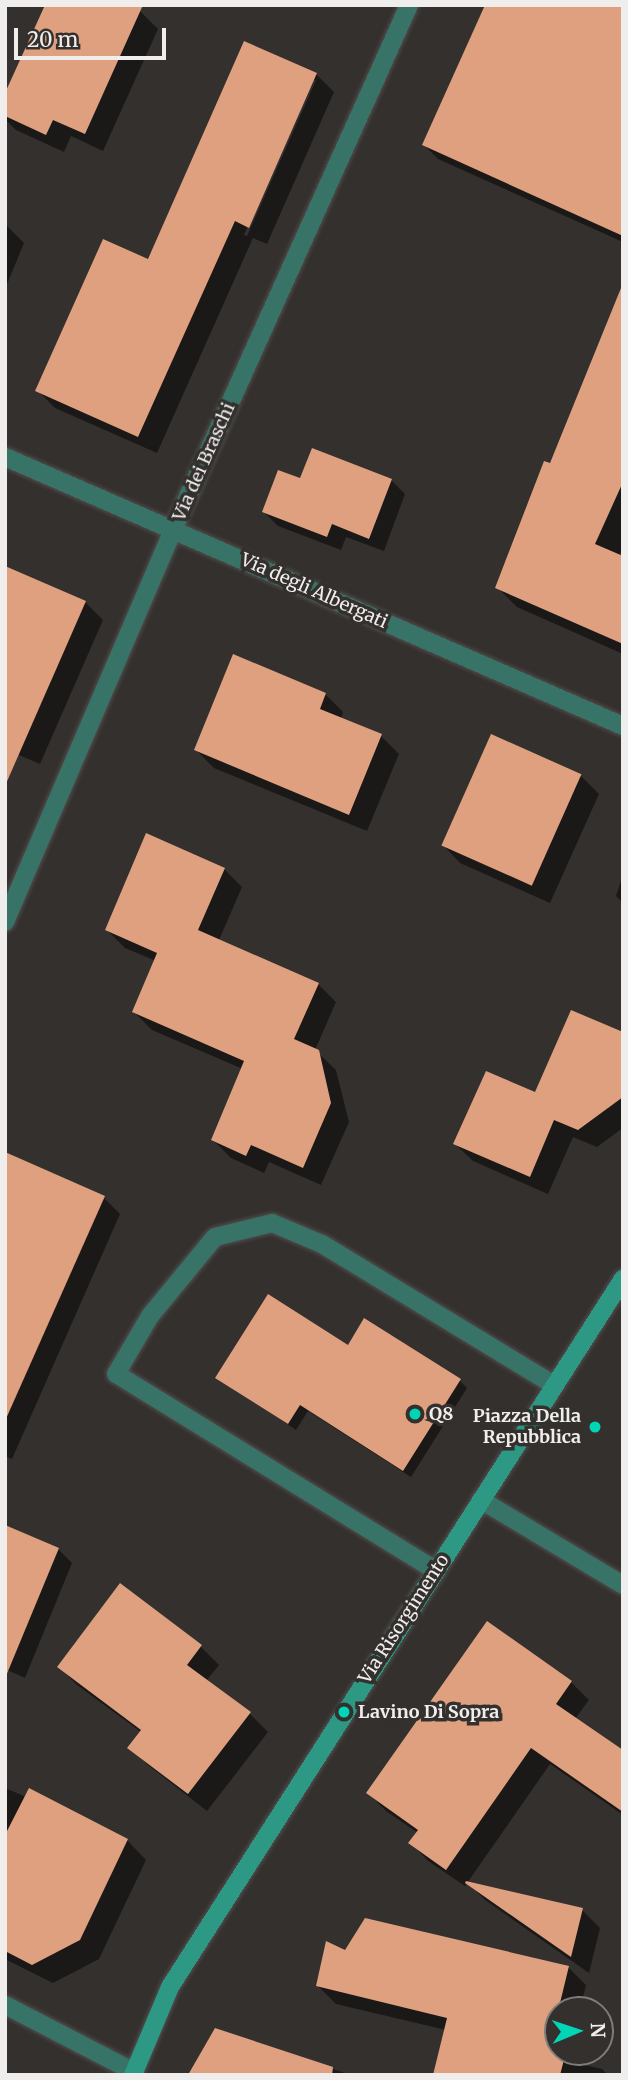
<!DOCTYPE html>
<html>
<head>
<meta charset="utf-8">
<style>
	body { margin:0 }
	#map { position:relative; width:628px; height:2080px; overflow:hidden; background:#33302e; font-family:Merriweather,serif }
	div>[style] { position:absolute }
	.shadow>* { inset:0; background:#0007 }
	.building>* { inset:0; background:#dea07f; transform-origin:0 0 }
	.roads { filter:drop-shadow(0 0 2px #514e4d) drop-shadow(0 0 2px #514e4d) }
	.service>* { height:18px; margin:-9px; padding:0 9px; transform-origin:9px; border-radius:9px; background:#377366 }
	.minor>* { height:18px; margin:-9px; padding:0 9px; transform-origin:9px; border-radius:9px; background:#377366 }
	.secondary>* { height:18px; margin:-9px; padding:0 9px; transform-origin:9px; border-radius:9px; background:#2d9884 }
	.dots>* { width:19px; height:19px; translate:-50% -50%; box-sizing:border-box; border:4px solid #33302e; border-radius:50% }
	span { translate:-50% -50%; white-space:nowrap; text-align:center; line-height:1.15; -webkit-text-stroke:7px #33302e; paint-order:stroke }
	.street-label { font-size:18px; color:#f0eeed }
	.poi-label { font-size:18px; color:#f0eeed; font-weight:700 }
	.left { translate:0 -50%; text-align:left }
	.right { translate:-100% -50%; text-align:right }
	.frame { position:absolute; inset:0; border:7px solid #f0eeed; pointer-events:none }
	.north { position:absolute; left:544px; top:1996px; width:70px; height:70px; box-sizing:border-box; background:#33302e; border:2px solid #7f7c7a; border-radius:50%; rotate:88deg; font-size:19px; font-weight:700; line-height:28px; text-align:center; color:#f0eeed }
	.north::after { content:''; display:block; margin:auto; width:24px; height:32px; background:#01d5b6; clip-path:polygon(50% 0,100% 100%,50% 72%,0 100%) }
	.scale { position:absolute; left:14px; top:28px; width:152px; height:32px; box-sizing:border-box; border:4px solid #f0eeed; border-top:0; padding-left:9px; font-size:21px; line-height:24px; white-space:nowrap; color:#f0eeed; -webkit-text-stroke:5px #33302e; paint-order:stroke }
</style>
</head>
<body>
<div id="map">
	<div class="shadow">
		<i style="clip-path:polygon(128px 5px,140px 11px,158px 29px,103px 151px,71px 136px,64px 152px,16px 130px,5px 119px,5px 97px)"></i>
		<i style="clip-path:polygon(623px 5px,623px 242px,438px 159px,424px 145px)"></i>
		<i style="clip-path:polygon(evenodd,316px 74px,334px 92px,267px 244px,253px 238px,157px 453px,55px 408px,37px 390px,316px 74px,312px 80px,316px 80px,247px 236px,244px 235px,312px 80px)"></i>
		<i style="clip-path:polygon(5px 224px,24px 243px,5px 289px)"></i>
		<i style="clip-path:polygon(604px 337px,623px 344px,623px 547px,619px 556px,623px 558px,623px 654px,517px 607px,497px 587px)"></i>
		<i style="clip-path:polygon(301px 480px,391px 480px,405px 494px,384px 551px,346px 537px,341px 550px,278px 526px,264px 512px)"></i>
		<i style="clip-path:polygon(85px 602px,103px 620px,40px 764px,5px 749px)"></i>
		<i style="clip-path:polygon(325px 694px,343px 712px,341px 719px,381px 736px,399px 754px,367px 831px,214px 768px,196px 750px)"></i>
		<i style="clip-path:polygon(492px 736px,581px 776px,599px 794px,550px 903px,460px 863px,443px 845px)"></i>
		<i style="clip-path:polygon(224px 869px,242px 887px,219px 940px,318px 984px,336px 1002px,315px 1050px,336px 1070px,349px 1122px,321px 1185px,269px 1162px,264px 1173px,231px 1158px,213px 1140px,243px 1069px,152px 1030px,134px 1012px,156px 961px,125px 948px,107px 930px)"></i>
		<i style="clip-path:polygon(623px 874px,623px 903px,616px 896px)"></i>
		<i style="clip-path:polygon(623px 1034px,623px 1128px,597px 1147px,573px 1137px,548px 1194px,473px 1161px,455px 1144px,536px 1095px)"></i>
		<i style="clip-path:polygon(5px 1176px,104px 1198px,120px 1214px,12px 1459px,5px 1456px)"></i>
		<i style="clip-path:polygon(349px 1347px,460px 1381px,467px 1388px,411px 1477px,308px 1411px,296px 1430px,218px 1377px)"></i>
		<i style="clip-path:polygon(58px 1549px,72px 1563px,25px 1678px,5px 1669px)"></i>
		<i style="clip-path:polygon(120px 1586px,201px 1647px,219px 1665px,206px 1681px,250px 1714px,268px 1732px,207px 1811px,148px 1765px,130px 1748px,141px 1732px,77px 1685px,59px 1667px)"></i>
		<i style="clip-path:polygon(571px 1682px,589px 1700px,575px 1719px,623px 1753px,623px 1815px,550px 1764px,465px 1886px,428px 1861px,411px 1843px,418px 1833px,386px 1811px,368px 1793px)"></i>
		<i style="clip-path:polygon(5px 1788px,127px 1840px,146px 1860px,99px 1959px,53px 1983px,5px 1959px)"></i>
		<i style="clip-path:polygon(471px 1886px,582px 1910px,600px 1928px,589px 1973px,485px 1900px)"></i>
		<i style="clip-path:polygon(346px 1953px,568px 1967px,586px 1985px,580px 2010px,558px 2010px,558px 2052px,588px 2052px,584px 2065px,602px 2069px,608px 2075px,435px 2075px,446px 2030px,336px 2004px,318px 1986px)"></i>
		<i style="clip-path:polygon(216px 2030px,351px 2075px,190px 2075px)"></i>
	</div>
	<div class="building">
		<i style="clip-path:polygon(45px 5px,143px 5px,85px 134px,53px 120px,46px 135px,5px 116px,5px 93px)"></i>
		<i style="clip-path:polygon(485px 5px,623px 5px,623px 236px,422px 145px)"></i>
		<i style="clip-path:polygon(244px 41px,317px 73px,249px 228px,235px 221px,138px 437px,35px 391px,103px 239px,148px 259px)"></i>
		<i style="clip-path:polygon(621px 288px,623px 482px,595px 544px,623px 556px,623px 644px,495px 588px,544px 461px,550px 463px)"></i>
		<i style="clip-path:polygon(312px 448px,392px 479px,369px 539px,332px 524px,327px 537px,262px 512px,278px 470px,300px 478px)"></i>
		<i style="clip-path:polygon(5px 566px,86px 601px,5px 786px)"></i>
		<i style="clip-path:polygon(233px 654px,326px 693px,320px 709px,382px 734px,349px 815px,194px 750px)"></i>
		<i style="left:491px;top:734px;width:99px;height:122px;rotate:24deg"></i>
		<i style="clip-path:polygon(146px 833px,225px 868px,198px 930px,319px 983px,294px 1039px,319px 1050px,331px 1103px,303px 1168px,251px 1145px,246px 1156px,211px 1140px,244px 1061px,132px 1012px,157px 953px,105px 930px)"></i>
		<i style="clip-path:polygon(571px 1010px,623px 1032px,623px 1097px,578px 1130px,554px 1120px,530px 1177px,453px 1144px,486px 1071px,535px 1092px)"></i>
		<i style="clip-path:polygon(5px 1152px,105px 1196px,5px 1421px)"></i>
		<i style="clip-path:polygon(268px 1294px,348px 1345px,364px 1318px,461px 1379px,403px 1471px,300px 1405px,288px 1424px,215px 1378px)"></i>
		<i style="clip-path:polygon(5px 1525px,59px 1548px,6px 1676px,5px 1676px)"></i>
		<i style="clip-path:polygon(120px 1583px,202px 1645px,187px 1665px,251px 1712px,188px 1794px,127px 1748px,141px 1730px,57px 1667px)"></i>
		<i style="clip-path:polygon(487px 1621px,572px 1681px,556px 1704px,623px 1750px,623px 1812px,531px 1748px,446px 1870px,408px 1843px,418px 1830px,366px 1793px)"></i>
		<i style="clip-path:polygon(29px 1788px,128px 1839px,80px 1940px,32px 1965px,5px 1951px,5px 1835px)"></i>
		<i style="clip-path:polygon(466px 1881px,583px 1908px,571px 1957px,465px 1883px)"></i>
		<i style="clip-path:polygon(365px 1918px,569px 1966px,560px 2003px,577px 2007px,576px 2010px,558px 2010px,558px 2052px,566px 2052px,560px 2075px,433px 2075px,447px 2018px,316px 1986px,326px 1941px,345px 1950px)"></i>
		<i style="clip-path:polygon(215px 2028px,333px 2067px,332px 2075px,188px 2075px)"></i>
	</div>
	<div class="roads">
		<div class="service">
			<i style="left:435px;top:1570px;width:374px;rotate:-148.4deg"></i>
			<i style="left:116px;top:1374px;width:67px;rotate:-59.6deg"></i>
			<i style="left:150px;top:1316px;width:102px;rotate:-50.6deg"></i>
			<i style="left:215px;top:1237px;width:59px;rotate:-13.8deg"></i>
			<i style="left:272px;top:1223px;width:54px;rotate:22.8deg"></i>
			<i style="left:322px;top:1244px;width:271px;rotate:31.3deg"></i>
		</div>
		<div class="minor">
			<i style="left:5px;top:457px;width:674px;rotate:23.52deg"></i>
			<i style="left:5px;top:922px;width:426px;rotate:-66.8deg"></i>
			<i style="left:173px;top:530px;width:576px;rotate:-65.79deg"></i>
			<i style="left:481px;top:1500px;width:165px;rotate:30.9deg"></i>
			<i style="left:5px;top:2005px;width:145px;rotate:27.4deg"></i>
		</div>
		<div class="secondary">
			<i style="left:133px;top:2075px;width:95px;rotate:-67.2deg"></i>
			<i style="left:170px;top:1987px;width:841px;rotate:-57.39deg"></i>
		</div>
	</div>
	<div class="dots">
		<i style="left:415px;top:1414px;background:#01d5b6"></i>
		<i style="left:595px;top:1427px;background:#01d5b6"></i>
		<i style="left:344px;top:1712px;background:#01d5b6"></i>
	</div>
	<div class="street-label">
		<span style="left:204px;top:462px;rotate:-66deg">Via dei Braschi</span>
		<span style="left:314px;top:591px;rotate:24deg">Via degli Albergati</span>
		<span style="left:404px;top:1619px;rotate:-57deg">Via Risorgimento</span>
	</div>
	<div class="poi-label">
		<span class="left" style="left:429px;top:1414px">Q8</span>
		<span class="right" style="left:581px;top:1427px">Piazza Della<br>Repubblica</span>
		<span class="left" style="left:358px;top:1712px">Lavino Di Sopra</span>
	</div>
	<div class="frame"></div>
	<div class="north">N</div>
	<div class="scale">20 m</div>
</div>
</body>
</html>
